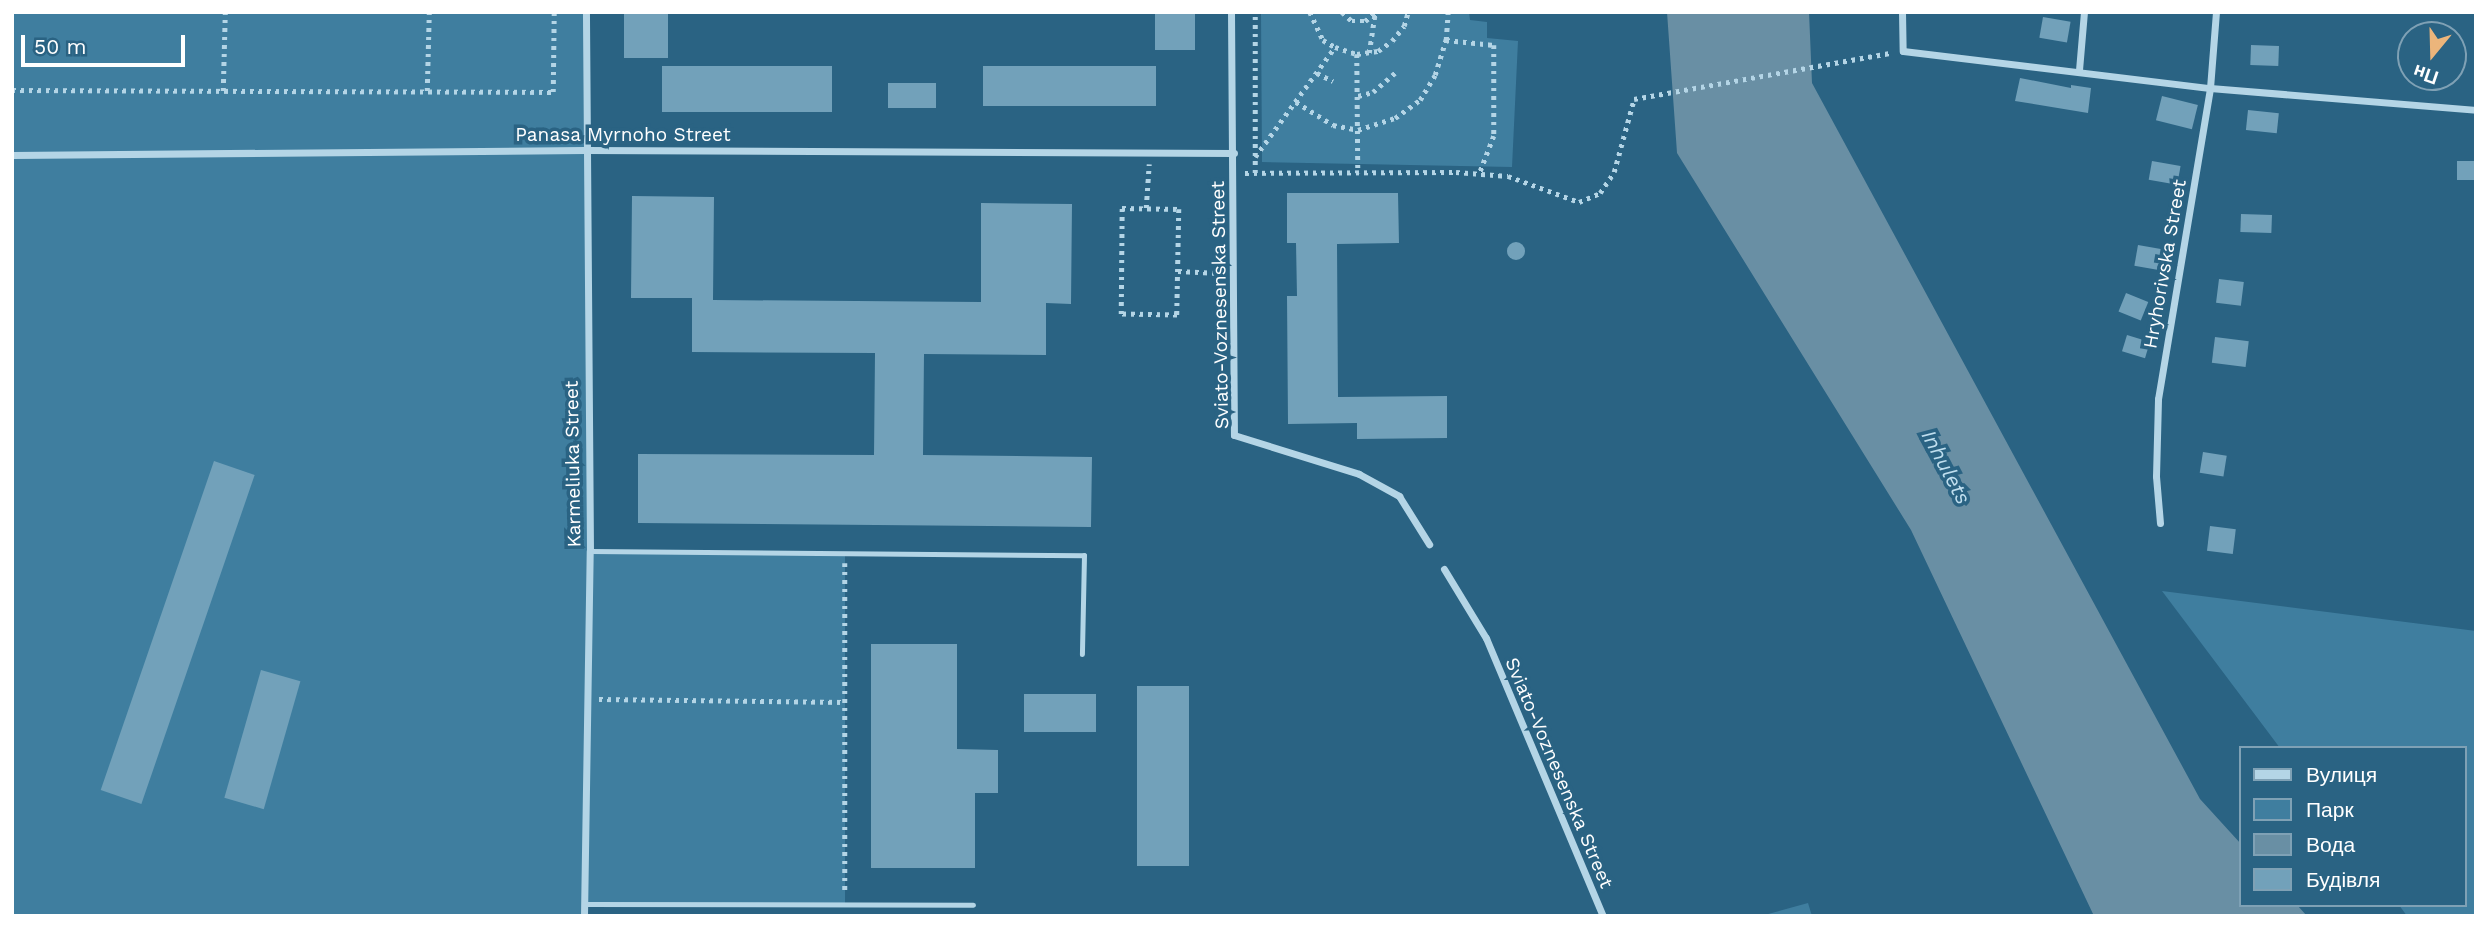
<!DOCTYPE html>
<html>
<head>
<meta charset="utf-8">
<style>
	body { margin:0 }
	#map { position:relative; width:2488px; height:928px; overflow:hidden; background:#2a6383; font-family:"Work Sans",sans-serif }
	div>[style] { position:absolute }
	.green>* { inset:0; background:#3f7e9f }
	.water>* { inset:0; background:#698fa4 }
	.building>* { inset:0; background:#72a1ba; transform-origin:0 0 }
	.round { border-radius:50% }
	.path>* { height:4.5px; margin-top:-2.25px; transform-origin:0; background:repeating-linear-gradient(90deg,#b4d5e6 0 3.5px,transparent 0 8.5px) }
	.lane>* { height:5px; margin:-2.5px; padding:0 2.5px; transform-origin:2.5px; border-radius:2.5px; background:#b4d5e6 }
	.street>* { height:7px; margin:-3.5px; padding:0 3.5px; transform-origin:3.5px; border-radius:3.5px; background:#b4d5e6 }
	span { translate:-50% -50%; white-space:nowrap; text-align:center; line-height:1.15; -webkit-text-stroke:7px #2a6383; paint-order:stroke }
	.street-label { font-size:19px; color:#fff }
	.water-label { font-size:21px; color:#bfdeee; font-style:italic }
	.frame { position:absolute; inset:0; border:14px solid #fff; pointer-events:none }
	.legend { position:absolute; left:2239px; top:746px; width:228px; height:161px; box-sizing:border-box; background:#2a6383; border:2px solid #7fa1b5; margin:0; padding:9px 12px; list-style:none; font-size:21px; color:#fff }
	.legend li { display:flex; align-items:center; gap:14px; height:35px }
	.legend b { width:35px; border:2px solid #7fa1b5 }
	.north { position:absolute; left:2397px; top:21px; width:70px; height:70px; box-sizing:border-box; background:#2a6383; border:2px solid #7fa1b5; border-radius:50%; rotate:199deg; font-size:19px; font-weight:700; line-height:28px; text-align:center; color:#fff }
	.north::after { content:''; display:block; margin:auto; width:24px; height:32px; background:#ecb57b; clip-path:polygon(50% 0,100% 100%,50% 72%,0 100%) }
	.scale { position:absolute; left:21px; top:35px; width:164px; height:32px; box-sizing:border-box; border:4px solid #fff; border-top:0; padding-left:9px; font-size:21px; line-height:24px; white-space:nowrap; color:#fff; -webkit-text-stroke:5px #2a6383; paint-order:stroke }
</style>
</head>
<body>
<div id="map">
	<div class="green">
		<i style="clip-path:polygon(12px 12px,586px 12px,590px 550px,845px 555px,845px 905px,584px 904px,584px 916px,12px 916px)"></i>
		<i style="clip-path:polygon(1261px 12px,1469px 12px,1470px 20px,1487px 22px,1487px 38px,1518px 41px,1512px 167px,1262px 162px)"></i>
		<i style="clip-path:polygon(2162px 591px,2476px 631px,2476px 916px,2407px 916px,2399px 905px,2465px 905px,2465px 748px,2280px 748px)"></i>
		<i style="clip-path:polygon(1808px 903px,1812px 916px,1761px 916px)"></i>
	</div>
	<div class="water">
		<i style="clip-path:polygon(1667px 12px,1809px 12px,1812px 83px,2200px 799px,2241px 844px,2241px 905px,2297px 905px,2307px 916px,2094px 916px,1911px 530px,1677px 153px)"></i>
	</div>
	<div class="building">
		<i style="left:624px;top:12px;width:44px;height:46px"></i>
		<i style="left:1155px;top:12px;width:40px;height:38px"></i>
		<i style="left:2043px;top:17px;width:28px;height:21px;rotate:10deg"></i>
		<i style="left:2251px;top:45px;width:28px;height:20px;rotate:2deg"></i>
		<i style="left:662px;top:66px;width:170px;height:46px"></i>
		<i style="left:983px;top:66px;width:173px;height:40px"></i>
		<i style="clip-path:polygon(2020px 78px,2071px 88px,2071px 85px,2091px 88px,2088px 113px,2015px 101px)"></i>
		<i style="left:888px;top:83px;width:48px;height:25px"></i>
		<i style="left:2162px;top:96px;width:37px;height:25px;rotate:14deg"></i>
		<i style="left:2248px;top:110px;width:31px;height:20px;rotate:6deg"></i>
		<i style="left:2152px;top:161px;width:29px;height:19px;rotate:10deg"></i>
		<i style="left:2476px;top:161px;width:19px;height:19px;rotate:90deg"></i>
		<i style="clip-path:polygon(1287px 193px,1398px 193px,1399px 243px,1337px 244px,1338px 397px,1447px 396px,1447px 438px,1357px 439px,1357px 423px,1288px 424px,1287px 296px,1297px 296px,1296px 243px,1287px 243px)"></i>
		<i style="clip-path:polygon(632px 196px,714px 197px,713px 300px,981px 302px,981px 203px,1072px 204px,1071px 304px,1046px 303px,1046px 355px,924px 354px,923px 455px,1092px 457px,1091px 527px,638px 523px,638px 454px,874px 455px,875px 353px,692px 352px,692px 298px,631px 298px)"></i>
		<i style="left:2241px;top:214px;width:31px;height:18px;rotate:2deg"></i>
		<i class="round" style="left:1507px;top:242px;width:18px;height:18px"></i>
		<i style="left:2138px;top:245px;width:29px;height:21px;rotate:10deg"></i>
		<i style="left:2219px;top:279px;width:25px;height:24px;rotate:7deg"></i>
		<i style="left:2126px;top:293px;width:24px;height:20px;rotate:22deg"></i>
		<i style="left:2127px;top:335px;width:24px;height:17px;rotate:17deg"></i>
		<i style="left:2215px;top:337px;width:34px;height:26px;rotate:7deg"></i>
		<i style="left:2203px;top:452px;width:24px;height:21px;rotate:9deg"></i>
		<i style="left:214px;top:461px;width:43px;height:348px;rotate:19deg"></i>
		<i style="left:2210px;top:526px;width:26px;height:25px;rotate:7deg"></i>
		<i style="clip-path:polygon(871px 644px,957px 644px,957px 749px,998px 750px,998px 793px,975px 793px,975px 868px,871px 868px)"></i>
		<i style="left:261px;top:670px;width:41px;height:133px;rotate:16deg"></i>
		<i style="left:1137px;top:686px;width:52px;height:180px"></i>
		<i style="left:1024px;top:694px;width:72px;height:38px"></i>
	</div>
	<div class="path">
		<i style="left:1310px;top:12px;width:31px;rotate:65deg"></i>
		<i style="left:1323px;top:40px;width:14px;rotate:30deg"></i>
		<i style="left:1335px;top:47px;width:23px;rotate:18deg"></i>
		<i style="left:1357px;top:54px;width:21px;rotate:-8deg"></i>
		<i style="left:1378px;top:51px;width:17px;rotate:-36deg"></i>
		<i style="left:1392px;top:41px;width:19px;rotate:-51deg"></i>
		<i style="left:1404px;top:26px;width:15px;rotate:-74deg"></i>
		<i style="left:1342px;top:12px;width:13px;rotate:42deg"></i>
		<i style="left:1352px;top:21px;width:13px"></i>
		<i style="left:1365px;top:21px;width:13px;rotate:-39deg"></i>
		<i style="left:1446px;top:40px;width:48px;rotate:5.9deg"></i>
		<i style="left:1494px;top:45px;width:91px;rotate:90deg"></i>
		<i style="left:1494px;top:136px;width:40px;rotate:111deg"></i>
		<i style="left:1369px;top:53px;width:40px;rotate:-81.5deg"></i>
		<i style="left:1357px;top:54px;width:119px;rotate:89.5deg"></i>
		<i style="left:1317px;top:73px;width:18px;rotate:27deg"></i>
		<i style="left:12px;top:90px;width:541px;rotate:0.21deg"></i>
		<i style="left:553px;top:92px;width:80px;rotate:-89.3deg"></i>
		<i style="left:223px;top:91px;width:79px;rotate:-88.5deg"></i>
		<i style="left:427px;top:91px;width:79px;rotate:-88.5deg"></i>
		<i style="left:1358px;top:96px;width:16px;rotate:-15deg"></i>
		<i style="left:1373px;top:92px;width:29px;rotate:-41deg"></i>
		<i style="left:1296px;top:102px;width:44px;rotate:31.9deg"></i>
		<i style="left:1333px;top:125px;width:25px;rotate:11deg"></i>
		<i style="left:1358px;top:130px;width:39px;rotate:-18deg"></i>
		<i style="left:1395px;top:118px;width:31px;rotate:-36deg"></i>
		<i style="left:1420px;top:100px;width:29px;rotate:-59deg"></i>
		<i style="left:1435px;top:75px;width:37px;rotate:-73deg"></i>
		<i style="left:1446px;top:40px;width:28px;rotate:-86deg"></i>
		<i style="left:1255px;top:157px;width:136px;rotate:-54deg"></i>
		<i style="left:1245px;top:173px;width:211px;rotate:-0.3deg"></i>
		<i style="left:1456px;top:172px;width:52px;rotate:4.4deg"></i>
		<i style="left:1508px;top:176px;width:76px;rotate:20.1deg"></i>
		<i style="left:1579px;top:202px;width:23px;rotate:-23deg"></i>
		<i style="left:1600px;top:193px;width:25px;rotate:-56deg"></i>
		<i style="left:1614px;top:172px;width:76px;rotate:-74.7deg"></i>
		<i style="left:1634px;top:99px;width:260px;rotate:-10.2deg"></i>
		<i style="left:1255px;top:173px;width:161px;rotate:-90deg"></i>
		<i style="left:1122px;top:208px;width:57px;rotate:1deg"></i>
		<i style="left:1179px;top:209px;width:106px;rotate:91.1deg"></i>
		<i style="left:1177px;top:315px;width:56px;rotate:-179deg"></i>
		<i style="left:1121px;top:314px;width:106px;rotate:-89.5deg"></i>
		<i style="left:1146px;top:208px;width:44px;rotate:-86.1deg"></i>
		<i style="left:1178px;top:271px;width:41px;rotate:2.8deg"></i>
		<i style="left:845px;top:563px;width:331px;rotate:90deg"></i>
		<i style="left:599px;top:699px;width:246px;rotate:0.7deg"></i>
	</div>
	<div class="lane">
		<i style="left:590px;top:551px;width:494px;rotate:0.5deg"></i>
		<i style="left:1084px;top:555px;width:99px;rotate:91.2deg"></i>
		<i style="left:584px;top:904px;width:389px;rotate:0.1deg"></i>
	</div>
	<div class="street">
		<i style="left:1231px;top:12px;width:423px;rotate:89.6deg"></i>
		<i style="left:1234px;top:435px;width:131px;rotate:17.3deg"></i>
		<i style="left:1359px;top:474px;width:46px;rotate:28.8deg"></i>
		<i style="left:1399px;top:496px;width:57px;rotate:58deg"></i>
		<i style="left:1902px;top:12px;width:39px;rotate:89deg"></i>
		<i style="left:1903px;top:51px;width:309px;rotate:6.9deg"></i>
		<i style="left:2210px;top:88px;width:267px;rotate:4.7deg"></i>
		<i style="left:2079px;top:70px;width:58px;rotate:-85.1deg"></i>
		<i style="left:12px;top:155px;width:573px;rotate:-0.5deg"></i>
		<i style="left:585px;top:150px;width:649px;rotate:0.26deg"></i>
		<i style="left:2160px;top:523px;width:47px;rotate:-94.9deg"></i>
		<i style="left:2156px;top:476px;width:77px;rotate:-88.5deg"></i>
		<i style="left:2158px;top:399px;width:315px;rotate:-80.5deg"></i>
		<i style="left:2210px;top:88px;width:76px;rotate:-85.5deg"></i>
		<i style="left:1444px;top:569px;width:81px;rotate:58.7deg"></i>
		<i style="left:1486px;top:638px;width:302px;rotate:67.2deg"></i>
		<i style="left:584px;top:916px;width:365px;rotate:-89.1deg"></i>
		<i style="left:590px;top:551px;width:539px;rotate:-90.43deg"></i>
	</div>
	<div class="street-label">
		<span style="left:623px;top:135px">Panasa Myrnoho Street</span>
		<span style="left:2165px;top:264px;rotate:-80deg">Hryhorivska Street</span>
		<span style="left:1220px;top:305px;rotate:-91deg">Sviato-Voznesenska Street</span>
		<span style="left:573px;top:464px;rotate:-91deg">Karmeliuka Street</span>
		<span style="left:1559px;top:773px;rotate:67deg">Sviato-Voznesenska Street</span>
	</div>
	<div class="water-label">
		<span style="left:1946px;top:467px;rotate:62deg">Inhulets</span>
	</div>
	<div class="frame"></div>
	<ul class="legend">
	<li><b style="height:9px;background:#b4d5e6"></b>Вулиця</li>
	<li><b style="height:19px;background:#3f7e9f"></b>Парк</li>
	<li><b style="height:19px;background:#698fa4"></b>Вода</li>
	<li><b style="height:19px;background:#72a1ba"></b>Будівля</li>
	</ul>
	<div class="north">Пн</div>
	<div class="scale">50 m</div>
</div>
</body>
</html>
